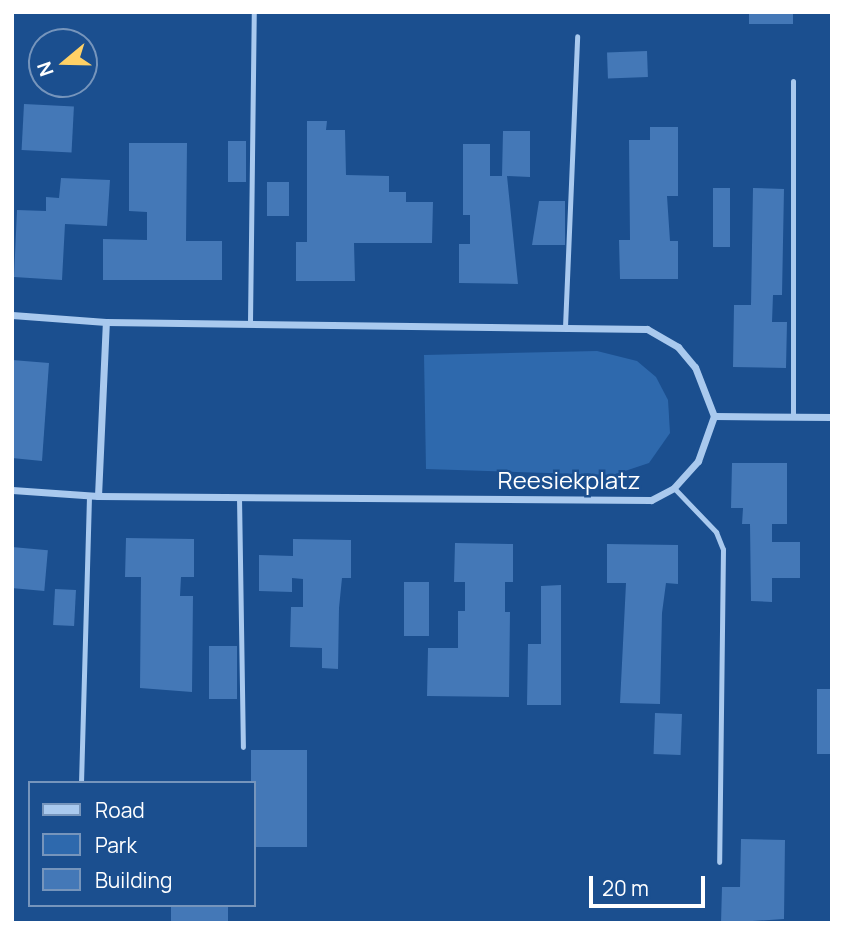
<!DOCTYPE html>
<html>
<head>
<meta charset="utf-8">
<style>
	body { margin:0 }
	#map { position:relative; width:844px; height:935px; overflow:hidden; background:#1b4f8f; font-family:Manrope,sans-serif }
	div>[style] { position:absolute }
	.green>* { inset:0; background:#2e69ad }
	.building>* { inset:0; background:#4478b7; transform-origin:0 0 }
	.service>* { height:5px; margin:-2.5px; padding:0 2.5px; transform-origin:2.5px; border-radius:2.5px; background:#a9c9ee }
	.minor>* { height:7px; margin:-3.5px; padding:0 3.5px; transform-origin:3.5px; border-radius:3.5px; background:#a9c9ee }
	span { translate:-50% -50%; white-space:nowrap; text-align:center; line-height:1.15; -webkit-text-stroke:5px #1b4f8f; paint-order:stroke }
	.street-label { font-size:24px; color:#fff }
	.frame { position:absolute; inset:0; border:14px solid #fff; pointer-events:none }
	.legend { position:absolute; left:28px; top:781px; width:228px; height:126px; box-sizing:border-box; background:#1b4f8f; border:2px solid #7695bc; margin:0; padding:9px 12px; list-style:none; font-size:21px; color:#fff }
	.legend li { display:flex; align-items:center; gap:14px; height:35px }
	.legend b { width:35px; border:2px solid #7695bc }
	.north { position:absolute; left:28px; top:28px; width:70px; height:70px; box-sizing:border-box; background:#1b4f8f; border:2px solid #7695bc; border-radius:50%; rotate:251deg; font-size:19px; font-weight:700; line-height:28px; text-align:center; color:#fff }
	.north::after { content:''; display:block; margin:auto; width:24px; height:32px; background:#ffd166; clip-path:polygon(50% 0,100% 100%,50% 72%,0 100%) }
	.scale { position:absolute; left:589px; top:876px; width:116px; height:32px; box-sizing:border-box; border:4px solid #fff; border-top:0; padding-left:9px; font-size:21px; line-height:24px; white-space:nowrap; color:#fff; -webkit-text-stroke:5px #1b4f8f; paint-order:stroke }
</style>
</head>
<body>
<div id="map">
	<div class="green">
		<i style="clip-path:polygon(597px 351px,637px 361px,656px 377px,668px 400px,670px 433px,649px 463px,613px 475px,426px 469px,424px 355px)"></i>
	</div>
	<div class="building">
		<i style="left:749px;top:12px;width:44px;height:12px"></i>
		<i style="left:647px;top:51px;width:26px;height:40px;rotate:88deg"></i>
		<i style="left:24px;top:104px;width:50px;height:46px;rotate:3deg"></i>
		<i style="clip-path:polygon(307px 121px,327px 121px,326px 130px,345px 130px,346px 175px,389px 176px,389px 192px,406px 192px,406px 202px,433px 202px,432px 243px,354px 243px,355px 281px,296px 281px,296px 242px,307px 242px)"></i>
		<i style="clip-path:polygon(650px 127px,678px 127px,678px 196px,667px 196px,670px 241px,678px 241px,678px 279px,620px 279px,619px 240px,630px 240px,629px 140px,650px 140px)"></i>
		<i style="clip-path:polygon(503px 131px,530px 131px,530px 177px,507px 176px,518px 284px,459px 283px,459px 244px,470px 244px,470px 215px,463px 215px,463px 144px,490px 144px,490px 176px,502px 176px)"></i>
		<i style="left:228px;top:141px;width:18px;height:41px"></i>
		<i style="clip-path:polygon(129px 143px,187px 143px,186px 241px,222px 241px,222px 280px,103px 280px,103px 239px,147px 240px,147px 212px,129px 211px)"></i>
		<i style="clip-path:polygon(61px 178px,110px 180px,107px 226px,65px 224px,62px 280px,14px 277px,17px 210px,46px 211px,46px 197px,59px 198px)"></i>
		<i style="left:267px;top:182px;width:22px;height:34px"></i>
		<i style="left:713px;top:188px;width:17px;height:59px"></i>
		<i style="clip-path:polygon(753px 188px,784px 189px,782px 295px,773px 295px,772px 322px,787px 322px,786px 368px,733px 367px,734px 305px,751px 305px)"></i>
		<i style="clip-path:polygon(539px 201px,565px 201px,565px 245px,532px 245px)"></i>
		<i style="clip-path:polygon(12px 360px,49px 363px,42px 461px,12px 458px)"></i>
		<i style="clip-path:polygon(732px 463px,787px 463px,787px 524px,772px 524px,772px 542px,800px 542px,800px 578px,772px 578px,772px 602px,751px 601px,750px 524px,742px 524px,743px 508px,731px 508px)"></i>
		<i style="clip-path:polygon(126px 538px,194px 539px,194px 577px,181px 577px,180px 596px,193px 596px,192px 692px,140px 688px,141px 577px,125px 577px)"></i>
		<i style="clip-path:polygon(293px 539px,351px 540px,351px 578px,342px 578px,339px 608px,338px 669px,322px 668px,322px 648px,290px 647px,291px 607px,303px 607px,303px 579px,292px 578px,292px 592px,259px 591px,259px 555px,293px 556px)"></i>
		<i style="clip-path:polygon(455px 543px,513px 544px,513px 582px,505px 582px,505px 612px,510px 612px,509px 697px,427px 696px,428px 648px,458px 648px,458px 611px,465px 611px,465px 582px,454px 582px)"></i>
		<i style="clip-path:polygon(607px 544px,678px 545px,678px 584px,666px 583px,662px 613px,660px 704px,620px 703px,626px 583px,607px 583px)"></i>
		<i style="left:12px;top:547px;width:36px;height:41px;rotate:5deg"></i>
		<i style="left:404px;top:582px;width:25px;height:54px"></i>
		<i style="clip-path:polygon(561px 585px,561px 705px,527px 705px,528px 644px,541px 644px,541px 586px)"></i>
		<i style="left:55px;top:589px;width:21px;height:36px;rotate:3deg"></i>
		<i style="left:209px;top:646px;width:28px;height:53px"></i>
		<i style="left:817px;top:689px;width:15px;height:65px"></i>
		<i style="left:655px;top:713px;width:27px;height:41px;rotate:2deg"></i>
		<i style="left:307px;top:750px;width:97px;height:56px;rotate:90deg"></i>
		<i style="clip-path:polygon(741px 839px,785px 840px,784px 919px,721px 923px,722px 887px,740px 887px)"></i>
		<i style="left:171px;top:905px;width:57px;height:18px"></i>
	</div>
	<div class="service">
		<i style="left:793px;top:81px;width:336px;rotate:90deg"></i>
		<i style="left:250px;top:322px;width:310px;rotate:-89.3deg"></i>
		<i style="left:565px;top:327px;width:291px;rotate:-87.6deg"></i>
		<i style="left:674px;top:488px;width:61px;rotate:46.3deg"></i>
		<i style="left:716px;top:532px;width:18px;rotate:68deg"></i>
		<i style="left:723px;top:549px;width:313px;rotate:90.7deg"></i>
		<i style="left:239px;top:497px;width:250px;rotate:89.1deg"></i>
		<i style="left:81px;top:783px;width:288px;rotate:-88.4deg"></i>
	</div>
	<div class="minor">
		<i style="left:12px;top:315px;width:94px;rotate:4.3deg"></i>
		<i style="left:106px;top:322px;width:541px;rotate:0.74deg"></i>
		<i style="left:647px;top:329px;width:36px;rotate:30deg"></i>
		<i style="left:678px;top:347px;width:26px;rotate:50deg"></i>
		<i style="left:695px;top:367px;width:53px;rotate:68.8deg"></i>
		<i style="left:714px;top:416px;width:48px;rotate:109.6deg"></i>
		<i style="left:698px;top:461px;width:36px;rotate:132deg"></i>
		<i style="left:674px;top:488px;width:26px;rotate:152deg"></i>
		<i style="left:651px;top:500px;width:553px;rotate:-179.59deg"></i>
		<i style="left:98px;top:496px;width:86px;rotate:-176deg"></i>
		<i style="left:714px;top:416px;width:118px;rotate:0.5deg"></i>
		<i style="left:98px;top:496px;width:174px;rotate:-87.4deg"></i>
	</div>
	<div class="street-label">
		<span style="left:569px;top:480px">Reesiekplatz</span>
	</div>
	<div class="frame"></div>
	<ul class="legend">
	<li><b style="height:9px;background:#a9c9ee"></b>Road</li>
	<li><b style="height:19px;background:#2e69ad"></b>Park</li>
	<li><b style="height:19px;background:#4478b7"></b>Building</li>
	</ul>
	<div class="north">N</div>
	<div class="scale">20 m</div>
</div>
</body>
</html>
